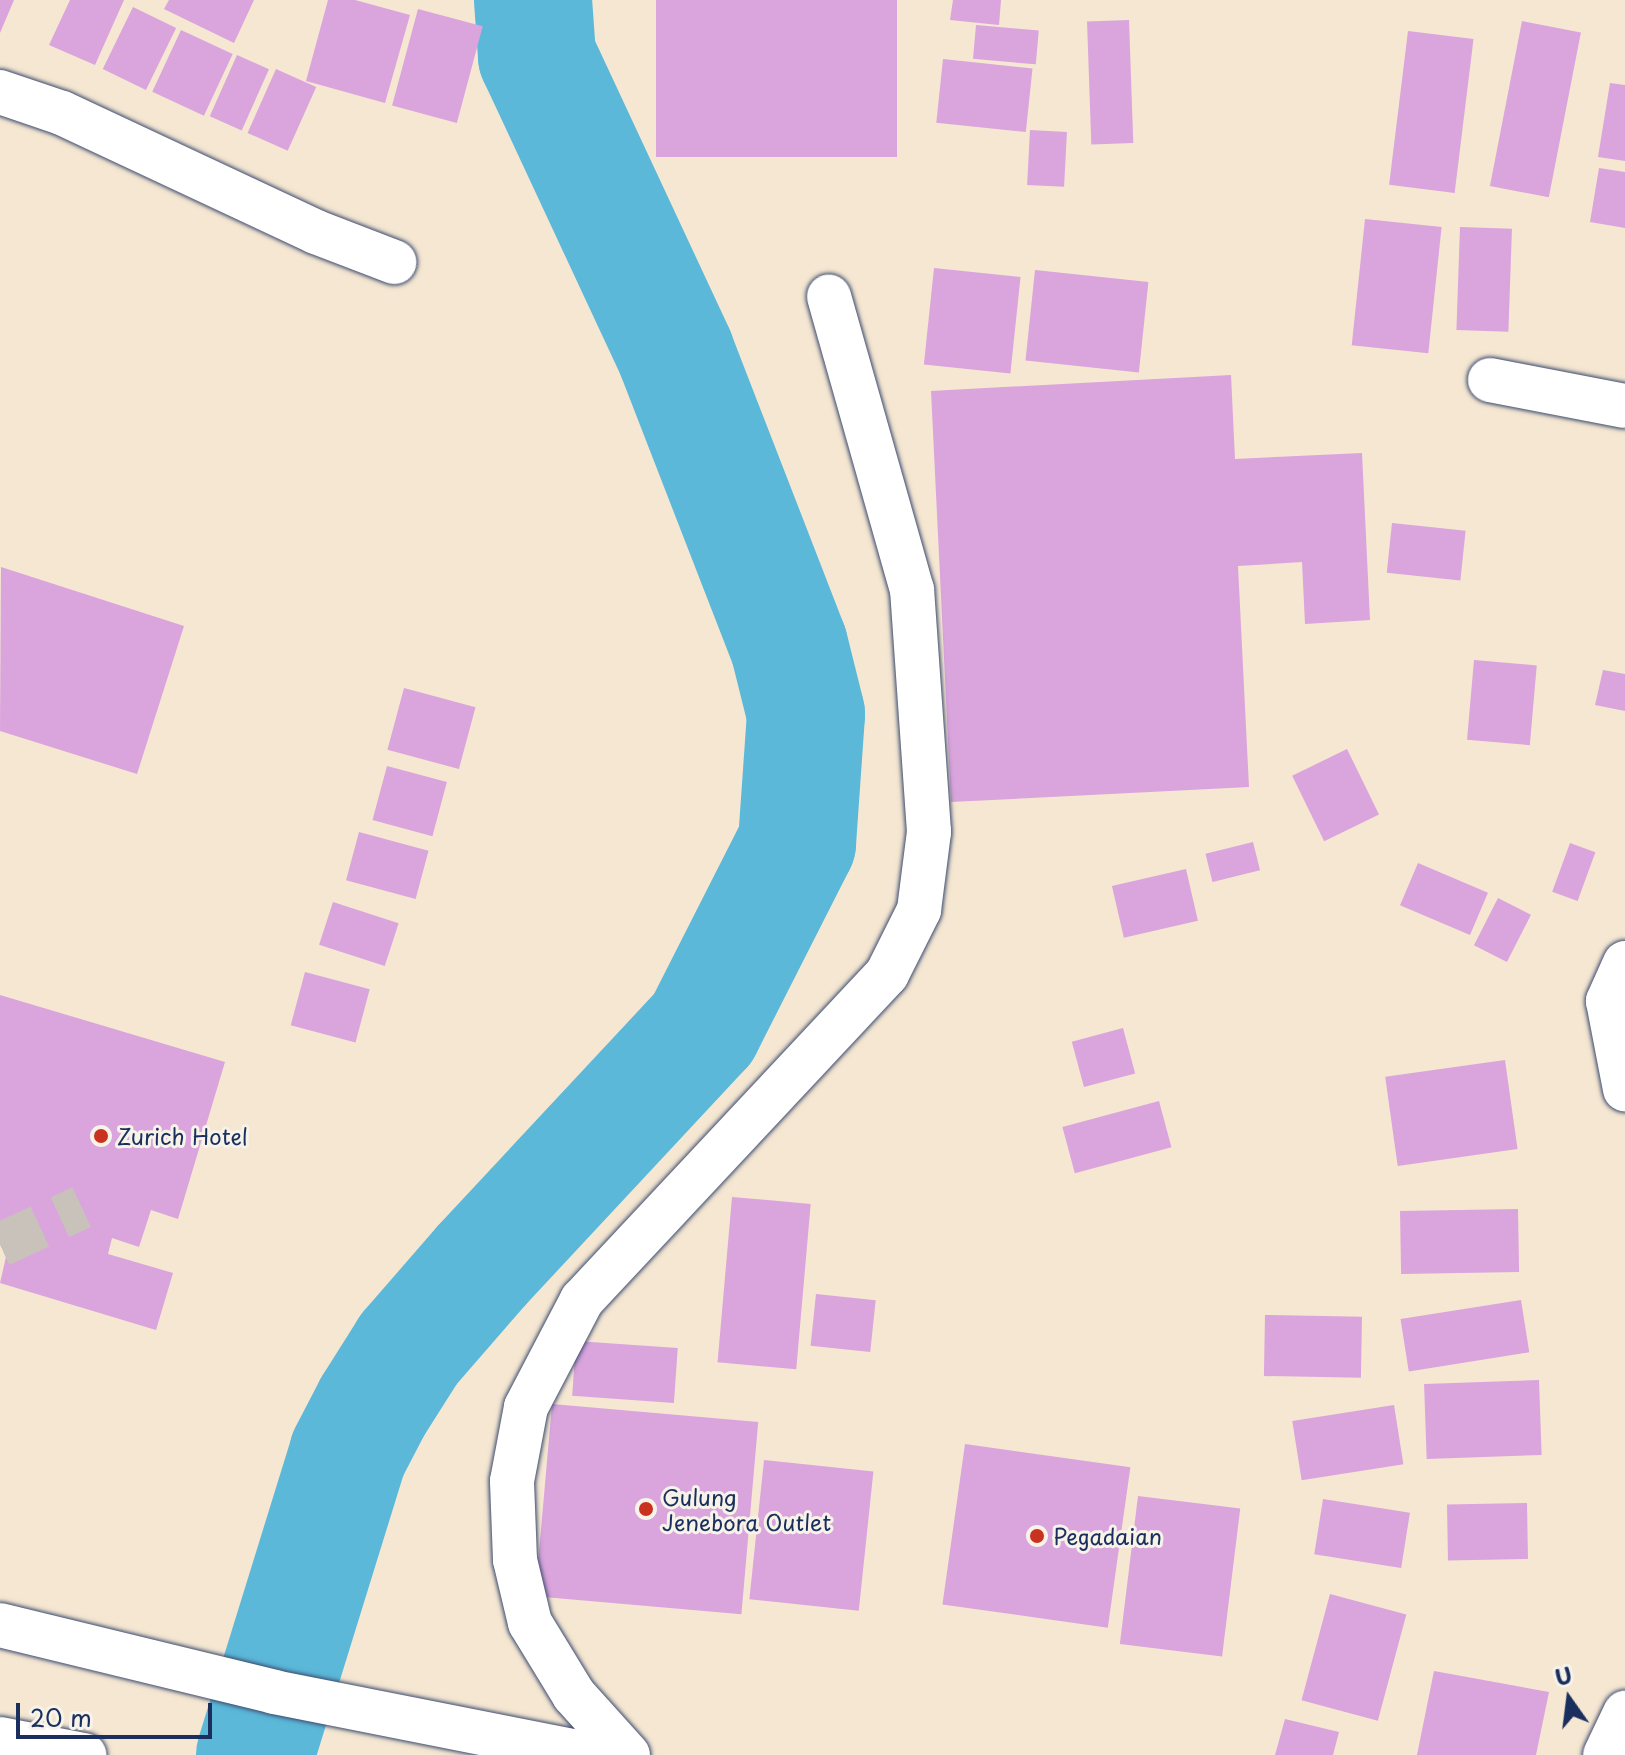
<!DOCTYPE html>
<html>
<head>
<meta charset="utf-8">
<style>
	body { margin:0 }
	#map { position:relative; width:1625px; height:1755px; overflow:hidden; background:#f5e7d2; font-family:"Playpen Sans",sans-serif }
	div>[style] { position:absolute }
	.river>* { height:118px; margin:-59px; padding:0 59px; transform-origin:59px; border-radius:59px; background:#5bb8d9 }
	.building>* { inset:0; background:#daa4dd; transform-origin:0 0 }
	.minor-tunnel>* { height:44px; margin-top:-22px; transform-origin:0; background:repeating-linear-gradient(90deg,#c9c2bb 0 44px,transparent 0 66px) }
	.roads { filter:drop-shadow(0 0 2px #3c4b6f) drop-shadow(0 0 2px #3c4b6f) }
	.minor>* { height:44px; margin:-22px; padding:0 22px; transform-origin:22px; border-radius:22px; background:#fff }
	.highway>* { height:44px; margin:-22px; padding:0 22px; transform-origin:22px; border-radius:22px; background:#fff }
	.dots>* { width:22px; height:22px; translate:-50% -50%; box-sizing:border-box; border:4px solid #f7f3e8; border-radius:50% }
	span { translate:-50% -50%; white-space:nowrap; text-align:center; line-height:1.15; -webkit-text-stroke:6px #f7f3e8; paint-order:stroke }
	.poi-label { font-size:22px; color:#1b2f5e }
	.left { translate:0 -50%; text-align:left }
	.north { position:absolute; left:1529px; top:1659px; width:80px; height:80px; -webkit-text-stroke:6px #f7f3e8; paint-order:stroke; rotate:346deg; font-size:22px; font-weight:700; line-height:32px; text-align:center; color:#1b2f5e }
	.north::after { content:''; display:block; margin:auto; width:28px; height:36px; background:#1b2f5e; clip-path:polygon(50% 0,100% 100%,50% 72%,0 100%) }
	.scale { position:absolute; left:16px; top:1703px; width:196px; height:36px; box-sizing:border-box; border:4px solid #1b2f5e; border-top:0; padding-left:10px; font-size:24px; line-height:28px; white-space:nowrap; color:#1b2f5e; -webkit-text-stroke:6px #f7f3e8; paint-order:stroke }
</style>
</head>
<body>
<div id="map">
	<div class="river">
		<i style="left:255px;top:1755px;width:315px;rotate:-72.8deg"></i>
		<i style="left:348px;top:1454px;width:54px;rotate:-62.5deg"></i>
		<i style="left:373px;top:1406px;width:67px;rotate:-57.7deg"></i>
		<i style="left:409px;top:1349px;width:111px;rotate:-49deg"></i>
		<i style="left:482px;top:1265px;width:324px;rotate:-47deg"></i>
		<i style="left:703px;top:1028px;width:208px;rotate:-63.1deg"></i>
		<i style="left:797px;top:843px;width:129px;rotate:-86deg"></i>
		<i style="left:806px;top:714px;width:70px;rotate:-104deg"></i>
		<i style="left:789px;top:646px;width:313px;rotate:-111.2deg"></i>
		<i style="left:676px;top:354px;width:329px;rotate:-115deg"></i>
		<i style="left:537px;top:56px;width:56px;rotate:-94.1deg"></i>
	</div>
	<div class="building">
		<i style="clip-path:polygon(0 0,14px 0,0 33px)"></i>
		<i style="clip-path:polygon(70px 0,124px 0,95px 65px,49px 45px)"></i>
		<i style="clip-path:polygon(169px 0,254px 0,234px 43px,164px 9px)"></i>
		<i style="clip-path:polygon(328px 0,355px 0,410px 15px,385px 103px,306px 81px)"></i>
		<i style="left:656px;top:0;width:241px;height:157px"></i>
		<i style="clip-path:polygon(953px 0,1001px 0,999px 25px,950px 20px)"></i>
		<i style="left:133px;top:7px;width:48px;height:69px;rotate:26deg"></i>
		<i style="left:418px;top:9px;width:67px;height:100px;rotate:15deg"></i>
		<i style="left:1129px;top:20px;width:123px;height:42px;rotate:88deg"></i>
		<i style="left:1522px;top:21px;width:60px;height:168px;rotate:11deg"></i>
		<i style="left:976px;top:25px;width:63px;height:34px;rotate:5deg"></i>
		<i style="left:181px;top:30px;width:57px;height:68px;rotate:25deg"></i>
		<i style="left:1408px;top:31px;width:66px;height:155px;rotate:7deg"></i>
		<i style="left:237px;top:55px;width:35px;height:67px;rotate:24deg"></i>
		<i style="left:943px;top:59px;width:90px;height:64px;rotate:6deg"></i>
		<i style="left:276px;top:69px;width:44px;height:70px;rotate:24deg"></i>
		<i style="clip-path:polygon(1610px 83px,1625px 85px,1625px 161px,1598px 157px)"></i>
		<i style="left:1030px;top:130px;width:37px;height:55px;rotate:3deg"></i>
		<i style="clip-path:polygon(1599px 168px,1625px 172px,1625px 228px,1590px 222px)"></i>
		<i style="left:1365px;top:219px;width:77px;height:127px;rotate:6deg"></i>
		<i style="left:1460px;top:227px;width:52px;height:103px;rotate:2deg"></i>
		<i style="left:934px;top:268px;width:87px;height:97px;rotate:6deg"></i>
		<i style="left:1035px;top:270px;width:114px;height:91px;rotate:6deg"></i>
		<i style="clip-path:polygon(1231px 375px,1235px 459px,1362px 453px,1370px 620px,1305px 624px,1302px 562px,1238px 566px,1249px 787px,951px 802px,931px 391px)"></i>
		<i style="left:1392px;top:523px;width:74px;height:50px;rotate:6deg"></i>
		<i style="clip-path:polygon(1px 567px,184px 626px,137px 774px,0 731px)"></i>
		<i style="left:1474px;top:660px;width:63px;height:80px;rotate:5deg"></i>
		<i style="clip-path:polygon(1603px 670px,1625px 674px,1625px 711px,1595px 705px)"></i>
		<i style="left:404px;top:688px;width:74px;height:64px;rotate:15deg"></i>
		<i style="left:1347px;top:749px;width:73px;height:61px;rotate:64deg"></i>
		<i style="left:387px;top:766px;width:62px;height:56px;rotate:15deg"></i>
		<i style="left:359px;top:832px;width:72px;height:50px;rotate:15deg"></i>
		<i style="left:1253px;top:842px;width:29px;height:49px;rotate:76deg"></i>
		<i style="left:1570px;top:843px;width:27px;height:52px;rotate:20deg"></i>
		<i style="left:1418px;top:863px;width:76px;height:46px;rotate:23deg"></i>
		<i style="left:1186px;top:869px;width:53px;height:76px;rotate:77deg"></i>
		<i style="left:1498px;top:898px;width:37px;height:53px;rotate:27deg"></i>
		<i style="left:333px;top:902px;width:69px;height:45px;rotate:18deg"></i>
		<i style="left:305px;top:972px;width:67px;height:55px;rotate:15deg"></i>
		<i style="clip-path:polygon(0 995px,225px 1062px,178px 1219px,151px 1210px,139px 1247px,112px 1238px,108px 1254px,173px 1273px,156px 1330px,0 1283px,10px 1239px,0 1236px)"></i>
		<i style="left:1123px;top:1028px;width:47px;height:53px;rotate:75deg"></i>
		<i style="left:1505px;top:1060px;width:90px;height:121px;rotate:82deg"></i>
		<i style="left:1159px;top:1101px;width:48px;height:100px;rotate:75deg"></i>
		<i style="left:732px;top:1197px;width:79px;height:166px;rotate:5deg"></i>
		<i style="left:1518px;top:1209px;width:63px;height:118px;rotate:89deg"></i>
		<i style="left:816px;top:1294px;width:60px;height:52px;rotate:6deg"></i>
		<i style="left:1521px;top:1300px;width:53px;height:122px;rotate:81deg"></i>
		<i style="left:1265px;top:1315px;width:97px;height:61px;rotate:1deg"></i>
		<i style="left:576px;top:1341px;width:102px;height:55px;rotate:4deg"></i>
		<i style="left:1539px;top:1380px;width:75px;height:115px;rotate:88deg"></i>
		<i style="left:552px;top:1404px;width:207px;height:193px;rotate:5deg"></i>
		<i style="left:1394px;top:1405px;width:60px;height:103px;rotate:81deg"></i>
		<i style="left:965px;top:1444px;width:167px;height:162px;rotate:8deg"></i>
		<i style="left:764px;top:1460px;width:110px;height:140px;rotate:6deg"></i>
		<i style="left:1138px;top:1496px;width:103px;height:149px;rotate:7deg"></i>
		<i style="left:1323px;top:1499px;width:88px;height:56px;rotate:9deg"></i>
		<i style="left:1527px;top:1503px;width:56px;height:80px;rotate:89deg"></i>
		<i style="left:1330px;top:1594px;width:79px;height:110px;rotate:15deg"></i>
		<i style="clip-path:polygon(1434px 1671px,1549px 1692px,1536px 1755px,1417px 1755px)"></i>
		<i style="clip-path:polygon(1285px 1719px,1339px 1732px,1333px 1755px,1275px 1755px)"></i>
	</div>
	<div class="minor-tunnel">
		<i style="left:0;top:1245px;width:90px;rotate:-24.9deg"></i>
	</div>
	<div class="roads">
		<div class="minor">
			<i style="left:0;top:92px;width:65px;rotate:18.7deg"></i>
			<i style="left:62px;top:113px;width:280px;rotate:25.1deg"></i>
			<i style="left:316px;top:232px;width:84px;rotate:21deg"></i>
			<i style="left:1490px;top:380px;width:137px;rotate:10.9deg"></i>
			<i style="left:1625px;top:963px;width:42px;rotate:114.1deg"></i>
			<i style="left:1608px;top:1001px;width:90px;rotate:79.1deg"></i>
			<i style="left:628px;top:1755px;width:81px;rotate:-132deg"></i>
			<i style="left:574px;top:1695px;width:84px;rotate:-121.4deg"></i>
			<i style="left:530px;top:1623px;width:65px;rotate:-103.4deg"></i>
			<i style="left:515px;top:1560px;width:79px;rotate:-92.2deg"></i>
			<i style="left:512px;top:1481px;width:75px;rotate:-79.3deg"></i>
			<i style="left:526px;top:1407px;width:121px;rotate:-62.4deg"></i>
			<i style="left:582px;top:1300px;width:446px;rotate:-46.9deg"></i>
			<i style="left:887px;top:974px;width:72px;rotate:-63.4deg"></i>
			<i style="left:919px;top:910px;width:79px;rotate:-82.7deg"></i>
			<i style="left:929px;top:832px;width:243px;rotate:-94deg"></i>
			<i style="left:912px;top:590px;width:305px;rotate:-105.8deg"></i>
			<i style="left:1605px;top:1755px;width:47px;rotate:-64.5deg"></i>
		</div>
		<div class="highway">
			<i style="left:0;top:1625px;width:282px;rotate:13.7deg"></i>
			<i style="left:274px;top:1692px;width:324px;rotate:11.2deg"></i>
			<i style="left:0;top:1739px;width:86px;rotate:10.8deg"></i>
		</div>
	</div>
	<div class="dots">
		<i style="left:101px;top:1136px;background:#c8321e"></i>
		<i style="left:646px;top:1509px;background:#c8321e"></i>
		<i style="left:1037px;top:1536px;background:#c8321e"></i>
	</div>
	<div class="poi-label">
		<span class="left" style="left:117px;top:1136px">Zurich Hotel</span>
		<span class="left" style="left:662px;top:1509px">Gulung<br>Jenebora Outlet</span>
		<span class="left" style="left:1053px;top:1536px">Pegadaian</span>
	</div>
	<div class="north">U</div>
	<div class="scale">20 m</div>
</div>
</body>
</html>
